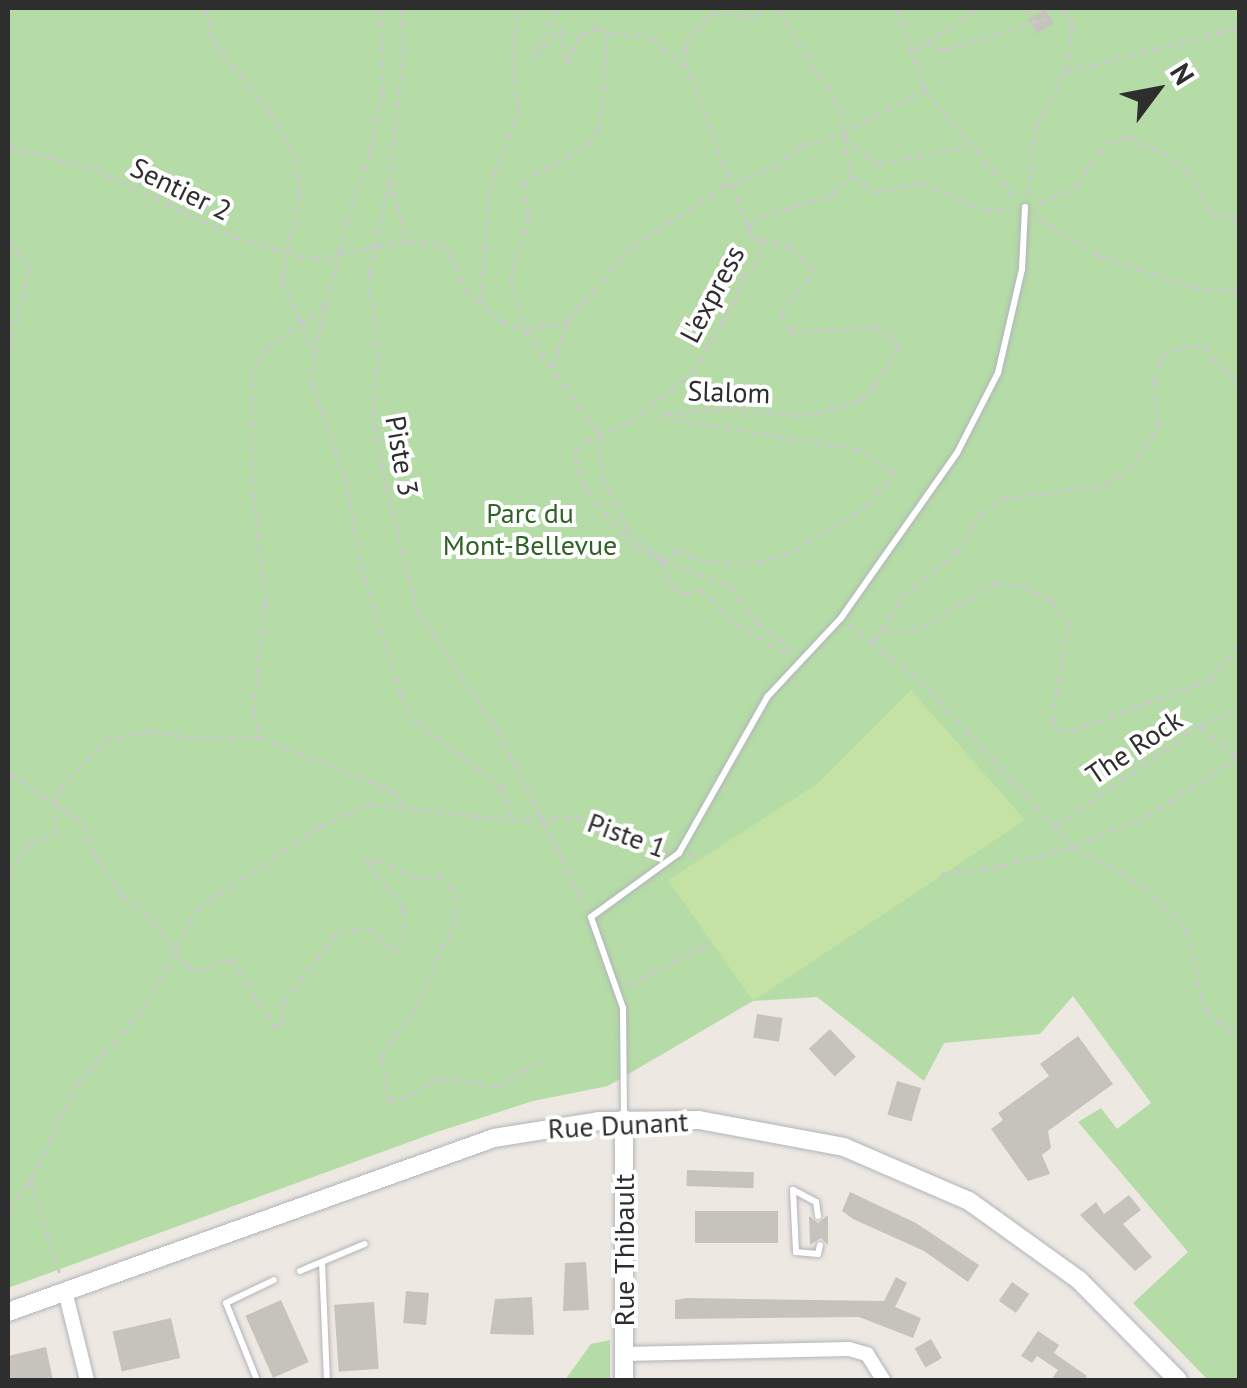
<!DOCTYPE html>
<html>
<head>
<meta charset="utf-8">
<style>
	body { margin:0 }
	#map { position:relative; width:1247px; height:1388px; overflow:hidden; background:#ede9e2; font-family:"PT Sans",sans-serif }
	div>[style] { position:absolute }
	.green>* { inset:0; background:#b5dca6 }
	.pitch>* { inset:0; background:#c4e2a3 }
	.building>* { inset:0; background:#c6c3bd; transform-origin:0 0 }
	.path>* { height:2.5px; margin-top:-1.25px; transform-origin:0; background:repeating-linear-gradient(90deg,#c9c9c9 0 8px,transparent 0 13px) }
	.roads { filter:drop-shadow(0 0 2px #b2b3bc) drop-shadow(0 0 2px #b2b3bc) }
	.service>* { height:6px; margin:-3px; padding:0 3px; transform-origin:3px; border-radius:3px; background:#fff }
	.minor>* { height:14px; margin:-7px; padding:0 7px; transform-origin:7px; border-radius:7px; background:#fff }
	.tertiary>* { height:18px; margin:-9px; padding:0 9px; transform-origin:9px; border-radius:9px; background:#fff }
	span { translate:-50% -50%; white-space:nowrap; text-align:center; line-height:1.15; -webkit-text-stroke:8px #fff; paint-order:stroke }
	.street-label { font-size:28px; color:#2e2e2e }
	.park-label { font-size:28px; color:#2e6325 }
	.frame { position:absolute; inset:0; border:10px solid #2e2e2e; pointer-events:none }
	.north { position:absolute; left:1107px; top:40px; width:100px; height:100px; -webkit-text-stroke:8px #fff; paint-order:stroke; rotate:58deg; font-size:28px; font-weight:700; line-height:40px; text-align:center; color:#2e2e2e }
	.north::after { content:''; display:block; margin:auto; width:35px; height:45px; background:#2e2e2e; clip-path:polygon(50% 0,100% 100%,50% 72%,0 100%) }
</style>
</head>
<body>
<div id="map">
	<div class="green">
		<i style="clip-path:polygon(8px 8px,1239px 8px,1239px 1380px,1208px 1380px,1133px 1303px,1188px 1252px,1078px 1122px,1101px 1108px,1117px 1129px,1151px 1103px,1073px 996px,1040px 1034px,944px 1043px,924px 1081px,817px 997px,753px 1001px,608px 1086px,533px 1101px,434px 1133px,8px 1288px)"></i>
		<i style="clip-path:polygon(610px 1340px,610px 1380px,565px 1380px,591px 1344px)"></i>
	</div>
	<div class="pitch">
		<i style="clip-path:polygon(911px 690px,1025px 820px,753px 1001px,668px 880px,817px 784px)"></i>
	</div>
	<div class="building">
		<i style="left:1045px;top:9px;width:17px;height:20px;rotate:59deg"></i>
		<i style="left:757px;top:1014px;width:26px;height:24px;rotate:9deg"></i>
		<i style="left:830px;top:1029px;width:38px;height:29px;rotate:47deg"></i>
		<i style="clip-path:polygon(1078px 1036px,1113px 1084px,1048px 1131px,1051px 1148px,1042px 1155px,1050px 1174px,1028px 1181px,991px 1129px,1003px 1120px,998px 1113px,1049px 1076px,1040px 1064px)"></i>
		<i style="left:897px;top:1081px;width:25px;height:35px;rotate:16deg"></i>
		<i style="left:687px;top:1170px;width:67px;height:16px;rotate:2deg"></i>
		<i style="clip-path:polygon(850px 1192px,916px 1223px,979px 1265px,968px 1282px,924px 1251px,853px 1219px,842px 1211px)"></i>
		<i style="clip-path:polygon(1129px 1195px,1141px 1210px,1123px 1224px,1152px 1257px,1135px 1271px,1080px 1215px,1096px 1202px,1104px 1214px)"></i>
		<i style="left:695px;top:1211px;width:83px;height:32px"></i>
		<i style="clip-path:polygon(828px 1215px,828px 1245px,821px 1238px,810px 1245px,809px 1216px,818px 1223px)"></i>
		<i style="clip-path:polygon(586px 1262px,589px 1310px,563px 1311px,565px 1263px)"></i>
		<i style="clip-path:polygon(896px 1277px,907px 1283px,895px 1307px,921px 1318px,913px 1338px,859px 1317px,675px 1319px,675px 1300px,687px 1298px,884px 1301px)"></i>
		<i style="left:1012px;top:1282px;width:21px;height:23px;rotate:35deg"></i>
		<i style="left:406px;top:1291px;width:23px;height:32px;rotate:5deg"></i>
		<i style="clip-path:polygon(532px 1297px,534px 1335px,490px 1334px,495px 1299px)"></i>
		<i style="left:281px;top:1300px;width:68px;height:39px;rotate:66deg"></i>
		<i style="left:374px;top:1302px;width:67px;height:40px;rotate:86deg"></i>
		<i style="left:171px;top:1318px;width:41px;height:60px;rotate:77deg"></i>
		<i style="clip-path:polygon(1038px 1331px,1059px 1345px,1054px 1353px,1087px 1376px,1084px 1380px,1051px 1380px,1058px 1370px,1037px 1356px,1032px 1363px,1021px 1356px)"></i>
		<i style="left:931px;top:1339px;width:22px;height:19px;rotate:60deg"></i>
		<i style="clip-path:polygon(46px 1347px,53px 1380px,8px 1380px,8px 1356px)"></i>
	</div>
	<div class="path">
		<i style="left:205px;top:8px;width:37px;rotate:76deg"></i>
		<i style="left:214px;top:44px;width:87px;rotate:50.1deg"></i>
		<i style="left:270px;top:111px;width:55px;rotate:61.6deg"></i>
		<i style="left:296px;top:159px;width:35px;rotate:83deg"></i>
		<i style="left:300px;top:194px;width:87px;rotate:102deg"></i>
		<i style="left:282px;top:279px;width:80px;rotate:66.3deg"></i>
		<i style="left:381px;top:8px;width:83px;rotate:89.3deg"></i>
		<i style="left:382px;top:91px;width:62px;rotate:100.2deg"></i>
		<i style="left:371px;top:152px;width:73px;rotate:109.2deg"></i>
		<i style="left:347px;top:221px;width:136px;rotate:104deg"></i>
		<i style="left:314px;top:353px;width:32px;rotate:92deg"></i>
		<i style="left:313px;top:385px;width:96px;rotate:70.6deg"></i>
		<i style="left:345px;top:476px;width:89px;rotate:79.7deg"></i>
		<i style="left:361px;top:564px;width:137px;rotate:73deg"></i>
		<i style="left:401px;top:695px;width:28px;rotate:63deg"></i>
		<i style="left:414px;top:720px;width:110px;rotate:36.9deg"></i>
		<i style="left:502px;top:786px;width:33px;rotate:74deg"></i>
		<i style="left:401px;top:8px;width:41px;rotate:85.8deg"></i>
		<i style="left:404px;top:49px;width:130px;rotate:96.2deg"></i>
		<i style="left:390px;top:178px;width:99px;rotate:102.2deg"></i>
		<i style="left:369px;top:275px;width:81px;rotate:82.9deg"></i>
		<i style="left:379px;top:355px;width:56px;rotate:96.1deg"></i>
		<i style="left:373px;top:411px;width:76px;rotate:80.2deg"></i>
		<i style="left:386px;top:486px;width:127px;rotate:75.9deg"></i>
		<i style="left:417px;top:609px;width:156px;rotate:56.5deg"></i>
		<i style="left:503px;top:739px;width:186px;rotate:63.8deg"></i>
		<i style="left:557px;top:8px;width:55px;rotate:114.7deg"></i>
		<i style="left:534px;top:58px;width:40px;rotate:-48deg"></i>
		<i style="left:561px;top:28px;width:38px;rotate:81deg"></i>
		<i style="left:567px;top:66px;width:34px;rotate:-67deg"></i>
		<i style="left:580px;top:35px;width:20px;rotate:-24deg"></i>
		<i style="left:598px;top:27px;width:11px;rotate:34deg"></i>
		<i style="left:607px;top:33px;width:24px;rotate:90deg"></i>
		<i style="left:607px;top:57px;width:73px;rotate:96.3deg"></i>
		<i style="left:599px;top:130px;width:24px;rotate:126deg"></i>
		<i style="left:585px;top:149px;width:70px;rotate:152deg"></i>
		<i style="left:523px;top:182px;width:34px;rotate:80deg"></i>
		<i style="left:529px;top:215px;width:65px;rotate:106.2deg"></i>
		<i style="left:511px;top:277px;width:55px;rotate:75.2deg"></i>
		<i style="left:525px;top:330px;width:129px;rotate:54.5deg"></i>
		<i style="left:600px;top:435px;width:41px;rotate:87.2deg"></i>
		<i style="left:602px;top:476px;width:59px;rotate:64.7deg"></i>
		<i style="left:627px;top:529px;width:46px;rotate:42.4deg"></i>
		<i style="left:661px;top:560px;width:74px;rotate:20.6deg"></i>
		<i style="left:730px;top:586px;width:44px;rotate:52.4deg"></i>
		<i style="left:757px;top:621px;width:50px;rotate:38.5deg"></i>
		<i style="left:777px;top:8px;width:119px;rotate:58deg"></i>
		<i style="left:840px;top:109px;width:67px;rotate:80.5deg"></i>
		<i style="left:897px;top:8px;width:87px;rotate:71.1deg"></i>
		<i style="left:925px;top:90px;width:141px;rotate:49.9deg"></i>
		<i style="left:1027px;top:8px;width:17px;rotate:62deg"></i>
		<i style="left:1063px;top:8px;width:20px;rotate:60deg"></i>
		<i style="left:1073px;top:25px;width:48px;rotate:99.7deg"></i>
		<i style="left:1065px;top:72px;width:181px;rotate:-14.4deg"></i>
		<i style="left:609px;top:33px;width:44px;rotate:6.5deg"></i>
		<i style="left:653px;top:38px;width:43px;rotate:41.2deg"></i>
		<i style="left:925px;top:42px;width:21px;rotate:23deg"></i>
		<i style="left:944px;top:50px;width:107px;rotate:-16.9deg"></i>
		<i style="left:914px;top:51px;width:77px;rotate:-33.9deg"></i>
		<i style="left:843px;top:138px;width:43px;rotate:38.5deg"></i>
		<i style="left:877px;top:165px;width:93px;rotate:-11.8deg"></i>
		<i style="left:8px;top:146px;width:90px;rotate:14.8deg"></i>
		<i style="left:95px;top:169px;width:155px;rotate:26.1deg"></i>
		<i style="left:234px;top:237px;width:81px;rotate:15.8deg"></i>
		<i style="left:312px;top:259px;width:97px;rotate:-10.7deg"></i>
		<i style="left:407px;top:241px;width:32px;rotate:7deg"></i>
		<i style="left:439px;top:245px;width:13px;rotate:32deg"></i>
		<i style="left:450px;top:252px;width:41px;rotate:68.5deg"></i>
		<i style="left:465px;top:290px;width:47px;rotate:41.5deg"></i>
		<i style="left:500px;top:321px;width:27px;rotate:20deg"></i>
		<i style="left:525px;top:330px;width:42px;rotate:-11deg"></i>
		<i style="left:566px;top:322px;width:101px;rotate:-49deg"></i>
		<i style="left:632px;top:246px;width:110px;rotate:-33.1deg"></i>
		<i style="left:724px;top:186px;width:53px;rotate:-19.8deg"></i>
		<i style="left:774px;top:168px;width:36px;rotate:-39deg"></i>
		<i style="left:802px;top:145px;width:39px;rotate:-15deg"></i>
		<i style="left:840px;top:135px;width:96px;rotate:-27.9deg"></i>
		<i style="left:852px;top:176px;width:29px;rotate:34deg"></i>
		<i style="left:876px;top:192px;width:47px;rotate:-11.1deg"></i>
		<i style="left:922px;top:183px;width:68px;rotate:24.3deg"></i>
		<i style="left:984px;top:211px;width:31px;rotate:-6deg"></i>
		<i style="left:390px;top:179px;width:62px;rotate:74.2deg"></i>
		<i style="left:1027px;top:196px;width:70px;rotate:-82.6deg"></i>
		<i style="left:1036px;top:127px;width:62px;rotate:-62.2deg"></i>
		<i style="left:1038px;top:204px;width:42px;rotate:-24.1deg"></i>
		<i style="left:1076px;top:187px;width:52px;rotate:-56deg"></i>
		<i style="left:1105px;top:144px;width:22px;rotate:-18deg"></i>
		<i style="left:1126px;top:137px;width:52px;rotate:23.6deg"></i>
		<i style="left:1174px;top:158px;width:18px;rotate:41deg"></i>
		<i style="left:1188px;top:170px;width:50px;rotate:62.4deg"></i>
		<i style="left:1211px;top:214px;width:22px;rotate:10deg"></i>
		<i style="left:1233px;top:218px;width:16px;rotate:63deg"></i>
		<i style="left:1037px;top:217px;width:74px;rotate:31.8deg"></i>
		<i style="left:1100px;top:256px;width:97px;rotate:18.6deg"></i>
		<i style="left:1192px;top:287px;width:48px;rotate:5.9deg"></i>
		<i style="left:748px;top:227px;width:170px;rotate:-111deg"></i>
		<i style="left:687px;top:68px;width:24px;rotate:-95deg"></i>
		<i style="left:685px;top:44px;width:39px;rotate:-50deg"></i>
		<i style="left:710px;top:14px;width:45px;rotate:2.5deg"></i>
		<i style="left:755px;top:16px;width:15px;rotate:-32deg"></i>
		<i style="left:8px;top:239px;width:36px;rotate:53deg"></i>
		<i style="left:30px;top:268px;width:90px;rotate:104.2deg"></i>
		<i style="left:481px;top:303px;width:114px;rotate:-86deg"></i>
		<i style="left:489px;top:189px;width:82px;rotate:-69.4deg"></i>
		<i style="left:518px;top:112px;width:53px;rotate:-96.5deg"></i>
		<i style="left:512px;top:59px;width:51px;rotate:-83.3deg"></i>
		<i style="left:327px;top:305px;width:74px;rotate:144.4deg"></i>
		<i style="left:267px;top:348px;width:26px;rotate:126deg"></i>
		<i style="left:252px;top:369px;width:110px;rotate:90deg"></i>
		<i style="left:252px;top:479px;width:123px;rotate:83.5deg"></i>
		<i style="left:266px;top:601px;width:110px;rotate:96.3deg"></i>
		<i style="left:254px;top:710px;width:27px;rotate:80deg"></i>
		<i style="left:259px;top:737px;width:140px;rotate:21.8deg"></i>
		<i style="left:389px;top:789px;width:26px;rotate:43deg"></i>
		<i style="left:553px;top:368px;width:47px;rotate:-73.9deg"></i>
		<i style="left:655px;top:557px;width:23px;rotate:-155deg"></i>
		<i style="left:634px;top:547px;width:76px;rotate:-130.2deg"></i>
		<i style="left:585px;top:489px;width:37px;rotate:-107deg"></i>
		<i style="left:574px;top:454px;width:16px;rotate:-50deg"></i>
		<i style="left:584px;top:442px;width:49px;rotate:-22.9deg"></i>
		<i style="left:629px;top:423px;width:80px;rotate:-38.4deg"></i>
		<i style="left:692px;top:373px;width:88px;rotate:-59.4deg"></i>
		<i style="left:737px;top:297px;width:20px;rotate:-75deg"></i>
		<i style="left:742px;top:278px;width:25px;rotate:-47deg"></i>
		<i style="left:759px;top:260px;width:19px;rotate:-87deg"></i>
		<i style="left:661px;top:560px;width:18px;rotate:-29deg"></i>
		<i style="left:677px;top:551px;width:36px;rotate:19deg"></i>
		<i style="left:711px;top:563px;width:46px"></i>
		<i style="left:757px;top:563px;width:40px;rotate:-18.9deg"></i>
		<i style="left:795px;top:550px;width:84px;rotate:-31.4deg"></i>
		<i style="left:867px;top:506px;width:43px;rotate:-50.7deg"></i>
		<i style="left:894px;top:473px;width:40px;rotate:-145.1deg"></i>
		<i style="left:861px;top:450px;width:196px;rotate:-170.9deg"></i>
		<i style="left:667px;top:419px;width:6px;rotate:-121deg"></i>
		<i style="left:664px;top:414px;width:63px;rotate:-5.4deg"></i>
		<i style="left:727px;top:408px;width:76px;rotate:6deg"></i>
		<i style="left:803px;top:416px;width:59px;rotate:-14.7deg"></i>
		<i style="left:860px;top:401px;width:20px;rotate:-45deg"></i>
		<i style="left:874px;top:387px;width:47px;rotate:-59deg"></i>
		<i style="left:898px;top:347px;width:10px;rotate:-119deg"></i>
		<i style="left:893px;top:338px;width:21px;rotate:-151deg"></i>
		<i style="left:875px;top:328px;width:84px;rotate:177.3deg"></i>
		<i style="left:791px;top:332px;width:22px;rotate:-120deg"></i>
		<i style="left:780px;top:313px;width:53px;rotate:-50.3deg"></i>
		<i style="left:814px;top:272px;width:33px;rotate:-133deg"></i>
		<i style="left:792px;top:248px;width:42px;rotate:-165deg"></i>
		<i style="left:751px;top:237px;width:9px;rotate:-103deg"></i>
		<i style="left:749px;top:228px;width:14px;rotate:-51deg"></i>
		<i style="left:758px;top:217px;width:75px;rotate:-16.3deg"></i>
		<i style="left:830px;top:196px;width:30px;rotate:-45deg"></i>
		<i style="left:661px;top:560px;width:27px;rotate:70deg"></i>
		<i style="left:670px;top:585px;width:17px;rotate:31deg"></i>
		<i style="left:685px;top:594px;width:15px;rotate:-23deg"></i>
		<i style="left:699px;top:588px;width:51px;rotate:45deg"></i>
		<i style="left:735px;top:624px;width:65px;rotate:29.3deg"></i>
		<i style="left:848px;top:624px;width:91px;rotate:37.9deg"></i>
		<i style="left:920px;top:680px;width:226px;rotate:47.5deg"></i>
		<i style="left:1073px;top:847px;width:81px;rotate:28.8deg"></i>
		<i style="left:1144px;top:886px;width:61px;rotate:45deg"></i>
		<i style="left:1187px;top:929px;width:85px;rotate:77.1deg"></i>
		<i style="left:1206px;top:1012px;width:42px;rotate:36.3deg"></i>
		<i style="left:885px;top:633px;width:38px;rotate:-9deg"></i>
		<i style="left:923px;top:627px;width:85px;rotate:-31.1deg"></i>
		<i style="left:996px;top:583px;width:25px;rotate:5deg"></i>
		<i style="left:1021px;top:585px;width:34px;rotate:27deg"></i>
		<i style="left:1051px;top:600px;width:30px;rotate:53deg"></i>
		<i style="left:1069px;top:624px;width:98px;rotate:99.9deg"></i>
		<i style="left:1052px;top:721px;width:10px;rotate:61deg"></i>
		<i style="left:1057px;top:730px;width:14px;rotate:4deg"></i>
		<i style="left:1071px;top:731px;width:147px;rotate:-20.3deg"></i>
		<i style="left:1209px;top:680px;width:48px;rotate:-50deg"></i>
		<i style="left:874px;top:642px;width:53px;rotate:-58.1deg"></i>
		<i style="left:902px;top:597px;width:71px;rotate:-39.3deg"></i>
		<i style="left:957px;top:552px;width:44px;rotate:-58.1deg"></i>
		<i style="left:980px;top:515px;width:26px;rotate:-37deg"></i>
		<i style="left:1001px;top:499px;width:105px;rotate:-7.7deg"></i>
		<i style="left:1105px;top:485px;width:26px;rotate:-32deg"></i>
		<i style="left:1127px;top:471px;width:54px;rotate:-54.8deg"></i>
		<i style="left:1158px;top:427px;width:46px;rotate:-95deg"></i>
		<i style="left:1154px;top:381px;width:24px;rotate:-75deg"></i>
		<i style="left:1160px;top:358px;width:23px;rotate:-29deg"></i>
		<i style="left:1180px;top:347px;width:24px;rotate:-2deg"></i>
		<i style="left:1204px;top:346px;width:55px;rotate:49.4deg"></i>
		<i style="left:1200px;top:727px;width:47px;rotate:38.1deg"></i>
		<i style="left:8px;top:772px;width:92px;rotate:33.9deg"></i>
		<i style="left:84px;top:823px;width:35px;rotate:72deg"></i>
		<i style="left:95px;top:856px;width:47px;rotate:55.3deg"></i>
		<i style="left:122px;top:895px;width:38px;rotate:39deg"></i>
		<i style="left:152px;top:919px;width:60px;rotate:53.1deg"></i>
		<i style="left:188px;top:967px;width:11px;rotate:27deg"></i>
		<i style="left:198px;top:972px;width:36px;rotate:-23deg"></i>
		<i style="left:231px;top:958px;width:83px;rotate:57.8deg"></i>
		<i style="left:275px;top:1028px;width:9px;rotate:-36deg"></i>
		<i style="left:282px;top:1023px;width:21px;rotate:-87deg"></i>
		<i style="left:283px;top:1002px;width:89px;rotate:-51.8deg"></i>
		<i style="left:338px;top:932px;width:29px;rotate:-10deg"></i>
		<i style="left:367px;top:927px;width:38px;rotate:42deg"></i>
		<i style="left:395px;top:952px;width:13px;rotate:-51deg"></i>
		<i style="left:403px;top:942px;width:34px;rotate:-88deg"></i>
		<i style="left:404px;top:908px;width:60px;rotate:-130.3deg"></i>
		<i style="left:365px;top:862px;width:11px;rotate:-15deg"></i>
		<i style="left:376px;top:859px;width:51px;rotate:24.1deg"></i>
		<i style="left:423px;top:880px;width:18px;rotate:-19deg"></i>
		<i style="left:440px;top:874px;width:28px;rotate:49deg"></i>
		<i style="left:458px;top:895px;width:24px;rotate:95deg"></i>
		<i style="left:456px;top:919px;width:100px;rotate:114.3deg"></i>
		<i style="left:415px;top:1010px;width:57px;rotate:125.7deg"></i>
		<i style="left:382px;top:1056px;width:43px;rotate:82.1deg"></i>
		<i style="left:388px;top:1099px;width:12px;rotate:5deg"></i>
		<i style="left:400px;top:1100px;width:45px;rotate:-29.4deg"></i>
		<i style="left:439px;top:1078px;width:59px;rotate:7.9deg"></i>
		<i style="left:497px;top:1086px;width:56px;rotate:-30.3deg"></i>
		<i style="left:1056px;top:826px;width:174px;rotate:-35deg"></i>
		<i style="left:1199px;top:726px;width:45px;rotate:-23.7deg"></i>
		<i style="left:688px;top:855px;width:14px;rotate:12deg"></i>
		<i style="left:8px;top:874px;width:37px;rotate:-57deg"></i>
		<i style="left:28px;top:843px;width:27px;rotate:-15deg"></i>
		<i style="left:54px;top:836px;width:46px;rotate:-83.8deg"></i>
		<i style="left:59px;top:790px;width:67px;rotate:-47.4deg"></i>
		<i style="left:104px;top:741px;width:46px;rotate:-12.5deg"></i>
		<i style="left:149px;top:731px;width:54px;rotate:8.6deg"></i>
		<i style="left:202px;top:739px;width:57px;rotate:-2deg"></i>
		<i style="left:941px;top:874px;width:59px;rotate:-6.8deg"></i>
		<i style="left:1000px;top:867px;width:76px;rotate:-15.3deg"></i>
		<i style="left:1073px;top:847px;width:79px;rotate:-22.3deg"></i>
		<i style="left:1146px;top:817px;width:112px;rotate:-33deg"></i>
		<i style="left:1240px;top:954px;width:20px;rotate:90deg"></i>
		<i style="left:627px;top:985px;width:93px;rotate:-26.8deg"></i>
		<i style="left:31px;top:1181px;width:96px;rotate:72.5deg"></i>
		<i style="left:8px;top:1209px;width:37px;rotate:-52deg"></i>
		<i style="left:31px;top:1180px;width:106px;rotate:-64.4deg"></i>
		<i style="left:77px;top:1084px;width:104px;rotate:-48.5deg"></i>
		<i style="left:146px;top:1006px;width:108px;rotate:-62.5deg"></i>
		<i style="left:196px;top:910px;width:148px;rotate:-34.2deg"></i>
		<i style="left:318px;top:827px;width:57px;rotate:-23.9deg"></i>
		<i style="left:370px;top:804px;width:142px;rotate:6.5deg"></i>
		<i style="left:511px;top:820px;width:65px;rotate:-2.6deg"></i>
		<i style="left:576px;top:817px;width:96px;rotate:19.6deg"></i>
	</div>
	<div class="roads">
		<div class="service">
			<i style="left:624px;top:1118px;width:110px;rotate:-90.5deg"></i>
			<i style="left:623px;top:1008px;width:96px;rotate:-109.4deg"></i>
			<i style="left:591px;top:917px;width:109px;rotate:-36deg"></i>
			<i style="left:679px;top:853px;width:180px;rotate:-60.5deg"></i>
			<i style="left:768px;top:696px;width:107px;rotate:-46.9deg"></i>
			<i style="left:841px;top:618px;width:202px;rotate:-54.9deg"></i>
			<i style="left:957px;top:453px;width:90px;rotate:-62.9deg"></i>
			<i style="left:998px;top:373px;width:107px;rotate:-77deg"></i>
			<i style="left:1022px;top:269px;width:62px;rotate:-87.2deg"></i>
			<i style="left:818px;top:1216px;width:14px;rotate:-98deg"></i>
			<i style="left:816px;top:1202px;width:26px;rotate:-152deg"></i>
			<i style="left:793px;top:1190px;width:62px;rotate:87.2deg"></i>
			<i style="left:796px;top:1252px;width:22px;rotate:5deg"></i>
			<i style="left:818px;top:1254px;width:9px;rotate:-77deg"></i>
			<i style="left:322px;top:1262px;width:118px;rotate:87.6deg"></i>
			<i style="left:300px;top:1271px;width:70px;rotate:-22.6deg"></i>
			<i style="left:257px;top:1380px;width:83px;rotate:-111.9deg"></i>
			<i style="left:226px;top:1303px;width:53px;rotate:-25.6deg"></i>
		</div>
		<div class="minor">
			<i style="left:66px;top:1295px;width:88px;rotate:76.1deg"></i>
			<i style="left:624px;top:1354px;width:225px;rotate:-1.3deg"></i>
			<i style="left:849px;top:1349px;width:19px;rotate:16deg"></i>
			<i style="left:867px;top:1354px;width:31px;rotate:58deg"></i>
		</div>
		<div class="tertiary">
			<i style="left:8px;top:1312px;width:516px;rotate:-19.7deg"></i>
			<i style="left:494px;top:1138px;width:106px;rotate:-9.2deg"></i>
			<i style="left:599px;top:1121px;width:100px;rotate:-0.6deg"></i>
			<i style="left:699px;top:1120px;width:147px;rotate:10.5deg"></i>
			<i style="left:844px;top:1147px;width:136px;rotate:23.4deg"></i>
			<i style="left:969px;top:1201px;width:135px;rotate:35.7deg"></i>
			<i style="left:1079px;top:1280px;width:141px;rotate:45.3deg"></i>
			<i style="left:624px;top:1380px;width:261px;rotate:-90deg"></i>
		</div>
	</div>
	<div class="street-label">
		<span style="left:181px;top:189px;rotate:26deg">Sentier 2</span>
		<span style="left:712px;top:294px;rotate:-62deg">L'express</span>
		<span style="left:729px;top:392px;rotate:2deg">Slalom</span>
		<span style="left:402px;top:456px;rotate:80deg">Piste 3</span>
		<span style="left:1134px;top:747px;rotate:-34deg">The Rock</span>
		<span style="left:627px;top:835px;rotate:20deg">Piste 1</span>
		<span style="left:618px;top:1125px;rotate:-3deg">Rue Dunant</span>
		<span style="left:624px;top:1250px;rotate:-90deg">Rue Thibault</span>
	</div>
	<div class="park-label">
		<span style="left:530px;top:529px">Parc du<br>Mont-Bellevue</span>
	</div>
	<div class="frame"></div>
	<div class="north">N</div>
</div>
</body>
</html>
